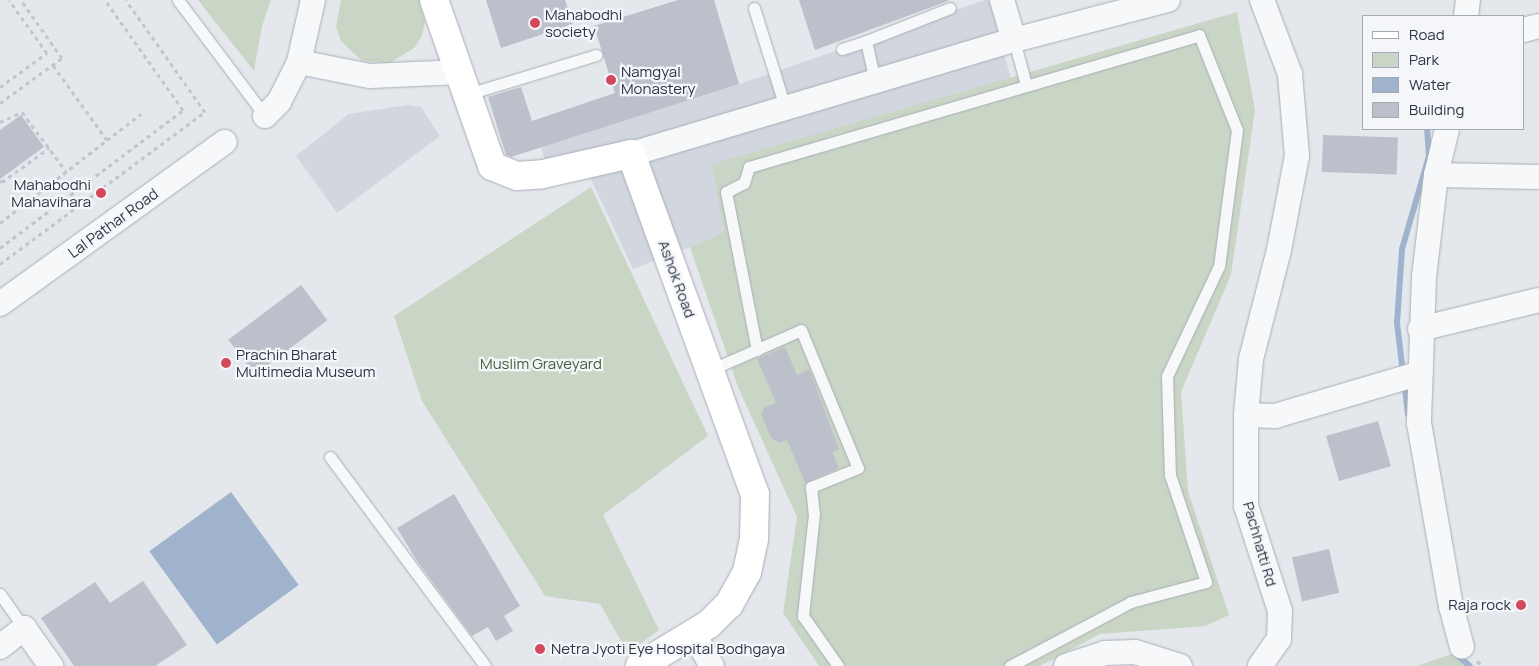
<!DOCTYPE html>
<html>
<head>
<meta charset="utf-8">
<style>
	body { margin:0 }
	#map { position:relative; width:1539px; height:666px; overflow:hidden; background:#e4e7ec; font-family:Manrope,sans-serif }
	div>[style] { position:absolute }
	.built>* { inset:0; background:#d2d6de }
	.green>* { inset:0; background:#c9d6c5 }
	.water>* { inset:0; background:#9fb4cc; transform-origin:0 0 }
	.stream>* { height:6px; margin:-3px; padding:0 3px; transform-origin:3px; border-radius:3px; background:#9fb4cc }
	.building>* { inset:0; background:#bbc0ca; transform-origin:0 0 }
	.path>* { height:3px; margin-top:-1.5px; transform-origin:0; background:repeating-linear-gradient(90deg,#c2c5cb 0 4px,transparent 0 8px) }
	.roads { filter:drop-shadow(0 0 1px #a9aeb7) drop-shadow(0 0 1px #a9aeb7) }
	.lane>* { height:11px; margin:-5.5px; padding:0 5.5px; transform-origin:5.5px; border-radius:5.5px; background:#f7f8fa }
	.street>* { height:24px; margin:-12px; padding:0 12px; transform-origin:12px; border-radius:12px; background:#f7f8fa }
	.secondary>* { height:28px; margin:-14px; padding:0 14px; transform-origin:14px; border-radius:14px; background:#fff }
	.dots>* { width:14px; height:14px; translate:-50% -50%; box-sizing:border-box; border:2px solid #f4f6f9; border-radius:50% }
	span { translate:-50% -50%; white-space:nowrap; text-align:center; line-height:1.15; -webkit-text-stroke:4.5px #f4f6f9; paint-order:stroke }
	.poi-label { font-size:15px; color:#2b3445 }
	.left { translate:0 -50%; text-align:left }
	.right { translate:-100% -50%; text-align:right }
	.street-label { font-size:15px; color:#2b3445 }
	.park-label { font-size:15px; color:#3f6138 }
	.legend { position:absolute; left:1362px; top:15px; width:162px; height:115px; box-sizing:border-box; background:#f4f6f9; border:1px solid #a4a8b1; margin:0; padding:6px 9px; list-style:none; font-size:15px; color:#2b3445 }
	.legend li { display:flex; align-items:center; gap:10px; height:25px }
	.legend b { width:25px; border:1px solid #a4a8b1 }
</style>
</head>
<body>
<div id="map">
	<div class="built">
		<i style="clip-path:polygon(985px 0,989px 0,1011px 79px,713px 164px,724px 232px,690px 247px,633px 269px,584px 164px,549px 173px,541px 147px,739px 84px)"></i>
		<i style="clip-path:polygon(407px 105px,421px 107px,440px 136px,337px 213px,296px 156px,349px 114px)"></i>
	</div>
	<div class="green">
		<i style="clip-path:polygon(198px 0,271px 0,262px 26px,254px 71px)"></i>
		<i style="clip-path:polygon(341px 0,420px 0,425px 22px,422px 36px,414px 48px,390px 63px,362px 61px,341px 41px,336px 27px)"></i>
		<i style="clip-path:polygon(1237px 12px,1255px 110px,1231px 275px,1181px 392px,1188px 491px,1229px 615px,1205px 626px,1100px 634px,1040px 666px,819px 666px,783px 613px,797px 517px,738px 387px,690px 247px,724px 232px,712px 164px)"></i>
		<i style="clip-path:polygon(591px 187px,708px 436px,603px 515px,659px 630px,628px 653px,600px 604px,545px 596px,422px 401px,394px 316px)"></i>
		<i style="clip-path:polygon(1455px 653px,1470px 666px,1417px 666px)"></i>
	</div>
	<div class="water">
		<i style="left:231px;top:492px;width:115px;height:101px;rotate:54deg"></i>
	</div>
	<div class="stream">
		<i style="left:1408px;top:414px;width:92px;rotate:-96.9deg"></i>
		<i style="left:1397px;top:323px;width:74px;rotate:-86.1deg"></i>
		<i style="left:1402px;top:249px;width:97px;rotate:-73.8deg"></i>
		<i style="left:1429px;top:156px;width:27px;rotate:-94deg"></i>
		<i style="left:1456px;top:654px;width:18px;rotate:41deg"></i>
	</div>
	<div class="building">
		<i style="clip-path:polygon(486px 0,565px 0,573px 24px,501px 48px)"></i>
		<i style="clip-path:polygon(678px 0,714px 0,739px 84px,511px 157px,506px 155px,488px 97px,521px 87px,532px 121px,615px 93px,594px 26px)"></i>
		<i style="clip-path:polygon(799px 0,948px 0,948px 1px,815px 50px)"></i>
		<i style="clip-path:polygon(21px 115px,44px 147px,0 179px,0 130px)"></i>
		<i style="left:1323px;top:135px;width:75px;height:37px;rotate:2deg"></i>
		<i style="left:301px;top:285px;width:44px;height:91px;rotate:53deg"></i>
		<i style="clip-path:polygon(785px 347px,797px 375px,809px 369px,839px 449px,832px 452px,839px 468px,805px 483px,787px 440px,780px 443px,771px 438px,761px 414px,765px 407px,776px 403px,757px 359px)"></i>
		<i style="left:1378px;top:421px;width:47px;height:54px;rotate:74deg"></i>
		<i style="clip-path:polygon(454px 494px,520px 606px,504px 616px,513px 631px,496px 641px,488px 627px,472px 636px,417px 561px,397px 528px)"></i>
		<i style="left:1329px;top:549px;width:45px;height:38px;rotate:77deg"></i>
		<i style="clip-path:polygon(143px 581px,187px 645px,155px 666px,74px 666px,41px 618px,95px 582px,110px 603px)"></i>
	</div>
	<div class="path">
		<i style="left:0;top:87px;width:58px;rotate:-35.9deg"></i>
		<i style="left:47px;top:53px;width:65px;rotate:-125.6deg"></i>
		<i style="left:0;top:103px;width:77px;rotate:-36deg"></i>
		<i style="left:62px;top:58px;width:71px;rotate:-125.3deg"></i>
		<i style="left:0;top:122px;width:24px;rotate:-24deg"></i>
		<i style="left:22px;top:112px;width:74px;rotate:53.3deg"></i>
		<i style="left:107px;top:140px;width:43px;rotate:-37.4deg"></i>
		<i style="left:0;top:180px;width:3px;rotate:45deg"></i>
		<i style="left:2px;top:182px;width:58px;rotate:-35.9deg"></i>
		<i style="left:0;top:223px;width:135px;rotate:-37.8deg"></i>
		<i style="left:107px;top:140px;width:92px;rotate:-125.8deg"></i>
		<i style="left:0;top:248px;width:229px;rotate:-37deg"></i>
		<i style="left:183px;top:110px;width:135px;rotate:-125.3deg"></i>
		<i style="left:0;top:264px;width:255px;rotate:-36.6deg"></i>
		<i style="left:205px;top:112px;width:137px;rotate:-125.2deg"></i>
		<i style="left:1477px;top:661px;width:8px;rotate:40deg"></i>
	</div>
	<div class="roads">
		<div class="lane">
			<i style="left:178px;top:0;width:145px;rotate:53.1deg"></i>
			<i style="left:754px;top:8px;width:104px;rotate:72.6deg"></i>
			<i style="left:1014px;top:40px;width:47px;rotate:75.1deg"></i>
			<i style="left:842px;top:49px;width:25px;rotate:-18deg"></i>
			<i style="left:875px;top:81px;width:41px;rotate:-102.7deg"></i>
			<i style="left:866px;top:41px;width:90px;rotate:-21.4deg"></i>
			<i style="left:468px;top:94px;width:134px;rotate:-16.9deg"></i>
			<i style="left:757px;top:350px;width:161px;rotate:-101.1deg"></i>
			<i style="left:726px;top:192px;width:20px;rotate:-27deg"></i>
			<i style="left:744px;top:183px;width:17px;rotate:-73deg"></i>
			<i style="left:749px;top:167px;width:469px;rotate:-16.3deg"></i>
			<i style="left:1199px;top:35px;width:102px;rotate:68.2deg"></i>
			<i style="left:1237px;top:130px;width:137px;rotate:97.5deg"></i>
			<i style="left:1219px;top:266px;width:122px;rotate:115.3deg"></i>
			<i style="left:1167px;top:376px;width:99px;rotate:88.3deg"></i>
			<i style="left:1170px;top:475px;width:113px;rotate:71.4deg"></i>
			<i style="left:1206px;top:582px;width:78px;rotate:165.1deg"></i>
			<i style="left:1131px;top:602px;width:137px;rotate:152.1deg"></i>
			<i style="left:710px;top:370px;width:99px;rotate:-23.7deg"></i>
			<i style="left:801px;top:330px;width:149px;rotate:67.6deg"></i>
			<i style="left:858px;top:468px;width:51px;rotate:158deg"></i>
			<i style="left:811px;top:487px;width:27px;rotate:84deg"></i>
			<i style="left:814px;top:514px;width:103px;rotate:96.2deg"></i>
			<i style="left:803px;top:616px;width:61px;rotate:55deg"></i>
			<i style="left:330px;top:457px;width:260px;rotate:53.4deg"></i>
			<i style="left:0;top:594px;width:42px;rotate:54.8deg"></i>
		</div>
		<div class="street">
			<i style="left:1002px;top:0;width:42px;rotate:73.3deg"></i>
			<i style="left:1466px;top:16px;width:16px;rotate:-83deg"></i>
			<i style="left:1523px;top:30px;width:16px;rotate:-14deg"></i>
			<i style="left:299px;top:62px;width:72px;rotate:11.2deg"></i>
			<i style="left:370px;top:76px;width:91px;rotate:-2.5deg"></i>
			<i style="left:265px;top:116px;width:20px;rotate:-45deg"></i>
			<i style="left:279px;top:102px;width:45px;rotate:-63.4deg"></i>
			<i style="left:299px;top:62px;width:64px;rotate:-77.3deg"></i>
			<i style="left:1447px;top:129px;width:47px;rotate:103.4deg"></i>
			<i style="left:1436px;top:175px;width:103px;rotate:96.7deg"></i>
			<i style="left:1424px;top:277px;width:146px;rotate:92deg"></i>
			<i style="left:1419px;top:423px;width:186px;rotate:80.1deg"></i>
			<i style="left:1451px;top:606px;width:42px;rotate:75deg"></i>
			<i style="left:631px;top:154px;width:400px;rotate:-16.6deg"></i>
			<i style="left:1014px;top:40px;width:159px;rotate:-14.6deg"></i>
			<i style="left:1436px;top:175px;width:103px;rotate:1.1deg"></i>
			<i style="left:0;top:304px;width:277px;rotate:-35.8deg"></i>
			<i style="left:1420px;top:329px;width:122px;rotate:-13.7deg"></i>
			<i style="left:1246px;top:415px;width:29px;rotate:2deg"></i>
			<i style="left:1275px;top:416px;width:152px;rotate:-16.4deg"></i>
			<i style="left:694px;top:634px;width:37px;rotate:61deg"></i>
			<i style="left:0;top:647px;width:31px;rotate:-38deg"></i>
			<i style="left:24px;top:628px;width:47px;rotate:54.6deg"></i>
			<i style="left:1066px;top:666px;width:41px;rotate:-18.4deg"></i>
			<i style="left:1105px;top:653px;width:30px;rotate:-2deg"></i>
			<i style="left:1135px;top:652px;width:47px;rotate:17.3deg"></i>
			<i style="left:1260px;top:666px;width:33px;rotate:-55deg"></i>
			<i style="left:1279px;top:639px;width:28px;rotate:-88deg"></i>
			<i style="left:1280px;top:611px;width:110px;rotate:-107.9deg"></i>
			<i style="left:1246px;top:506px;width:91px;rotate:-90deg"></i>
			<i style="left:1246px;top:415px;width:56px;rotate:-84.9deg"></i>
			<i style="left:1251px;top:359px;width:113px;rotate:-75.6deg"></i>
			<i style="left:1279px;top:250px;width:96px;rotate:-79.2deg"></i>
			<i style="left:1297px;top:156px;width:82px;rotate:-94.9deg"></i>
			<i style="left:1290px;top:74px;width:79px;rotate:-110.7deg"></i>
		</div>
		<div class="secondary">
			<i style="left:434px;top:0;width:176px;rotate:70.7deg"></i>
			<i style="left:492px;top:166px;width:27px;rotate:22deg"></i>
			<i style="left:517px;top:176px;width:26px;rotate:-4deg"></i>
			<i style="left:543px;top:174px;width:90px;rotate:-12.8deg"></i>
			<i style="left:631px;top:154px;width:362px;rotate:70deg"></i>
			<i style="left:755px;top:494px;width:45px;rotate:91.3deg"></i>
			<i style="left:754px;top:539px;width:34px;rotate:102deg"></i>
			<i style="left:747px;top:572px;width:37px;rotate:119deg"></i>
			<i style="left:729px;top:604px;width:28px;rotate:135deg"></i>
			<i style="left:709px;top:624px;width:81px;rotate:148.7deg"></i>
		</div>
	</div>
	<div class="dots">
		<i style="left:535px;top:23px;background:#d1495b"></i>
		<i style="left:611px;top:80px;background:#d1495b"></i>
		<i style="left:101px;top:193px;background:#d1495b"></i>
		<i style="left:226px;top:363px;background:#d1495b"></i>
		<i style="left:1521px;top:605px;background:#d1495b"></i>
		<i style="left:540px;top:649px;background:#d1495b"></i>
	</div>
	<div class="poi-label">
		<span class="left" style="left:545px;top:23px">Mahabodhi<br>society</span>
		<span class="left" style="left:621px;top:80px">Namgyal<br>Monastery</span>
		<span class="right" style="left:91px;top:193px">Mahabodhi<br>Mahavihara</span>
		<span class="left" style="left:236px;top:363px">Prachin Bharat<br>Multimedia Museum</span>
		<span class="right" style="left:1511px;top:605px">Raja rock</span>
		<span class="left" style="left:551px;top:649px">Netra Jyoti Eye Hospital Bodhgaya</span>
	</div>
	<div class="street-label">
		<span style="left:113px;top:223px;rotate:-36deg">Lal Pathar Road</span>
		<span style="left:677px;top:279px;rotate:70deg">Ashok Road</span>
		<span style="left:1260px;top:544px;rotate:74deg">Pachhatti Rd</span>
	</div>
	<div class="park-label">
		<span style="left:541px;top:364px">Muslim Graveyard</span>
	</div>
	<ul class="legend">
	<li><b style="height:6px;background:#fff"></b>Road</li>
	<li><b style="height:14px;background:#c9d6c5"></b>Park</li>
	<li><b style="height:14px;background:#9fb4cc"></b>Water</li>
	<li><b style="height:14px;background:#bbc0ca"></b>Building</li>
	</ul>
</div>
</body>
</html>
